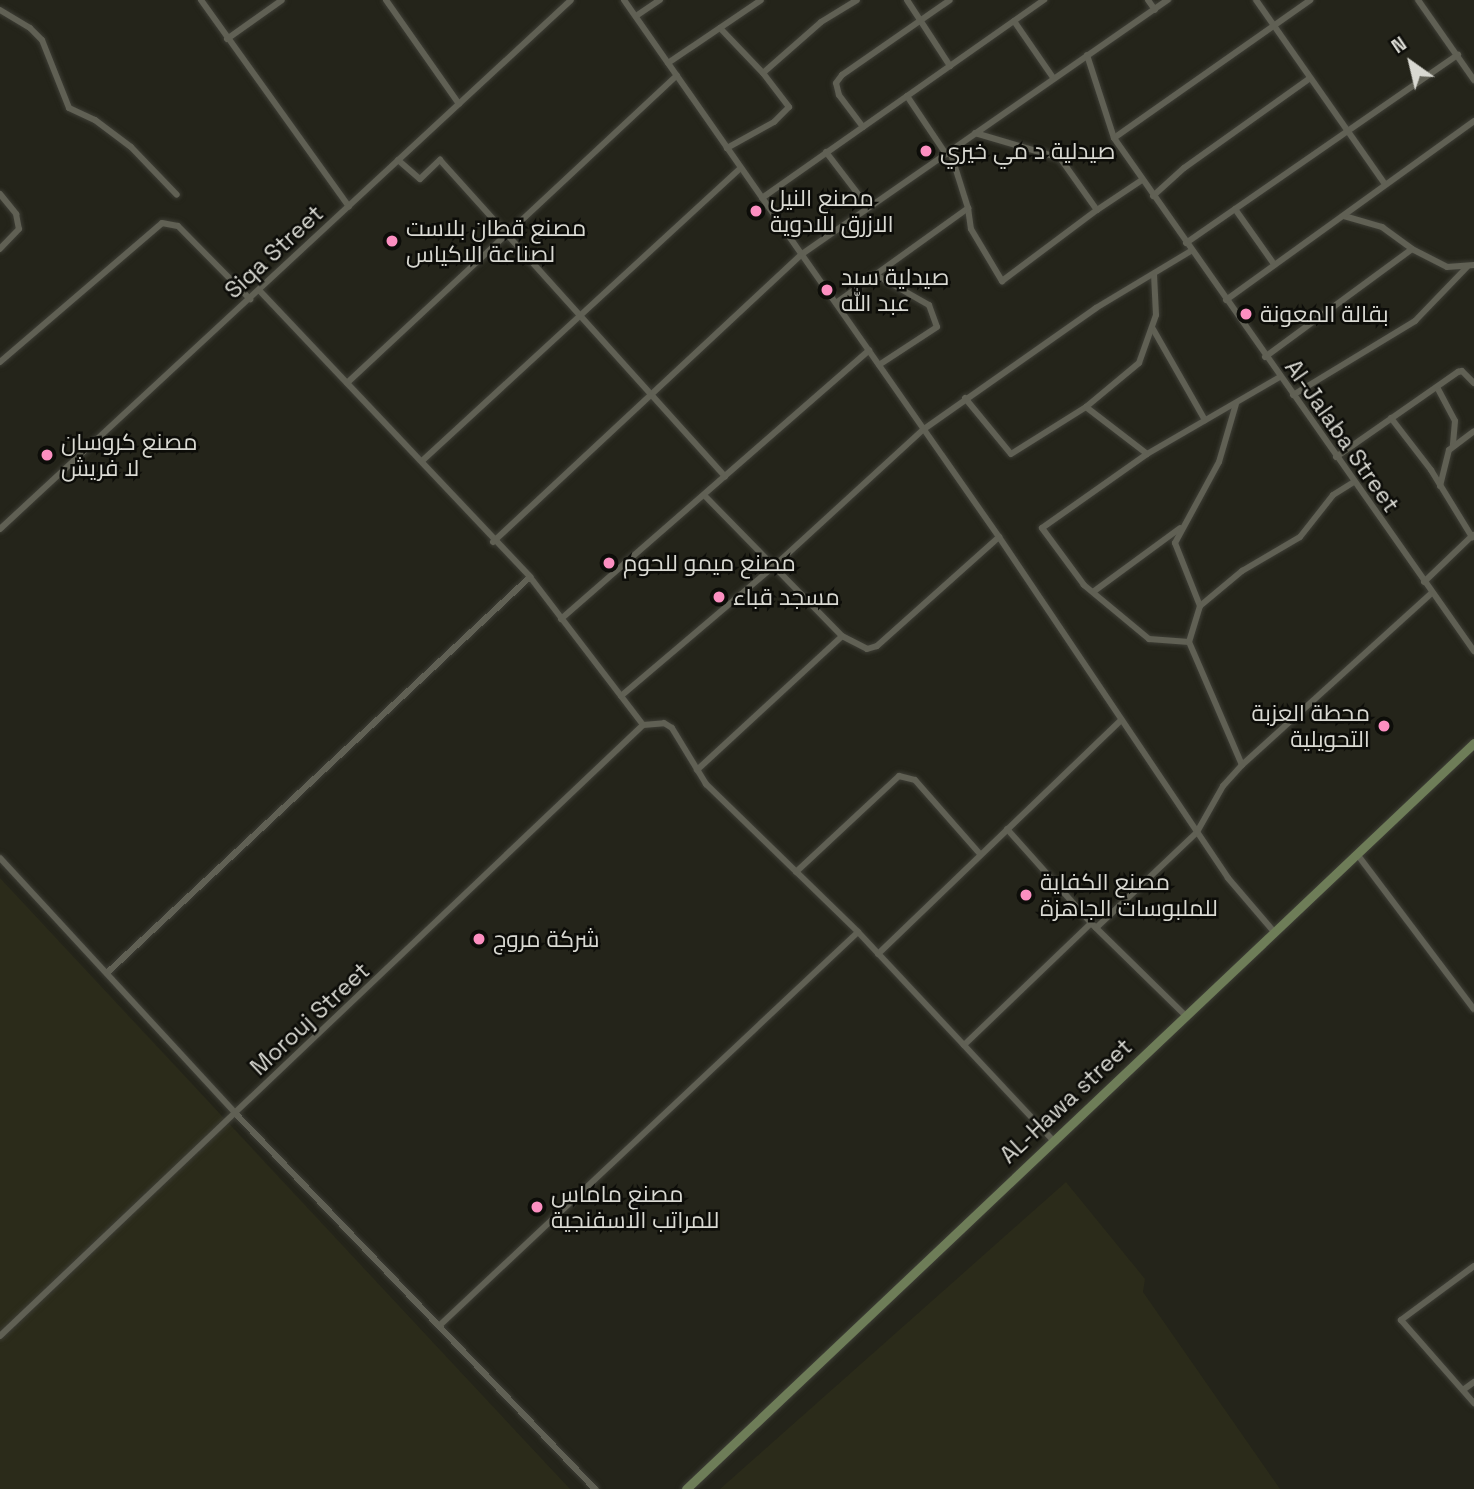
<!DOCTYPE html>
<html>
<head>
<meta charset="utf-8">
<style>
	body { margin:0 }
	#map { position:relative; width:1474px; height:1489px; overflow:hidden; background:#24241a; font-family:"Space Grotesk",Cairo,sans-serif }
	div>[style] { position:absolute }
	.built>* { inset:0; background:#2b2b1a }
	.roads { filter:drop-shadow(0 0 2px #3e3e36) drop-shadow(0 0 2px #3e3e36) }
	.street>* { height:6px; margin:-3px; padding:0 3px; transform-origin:3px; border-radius:3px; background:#606054 }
	.secondary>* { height:9px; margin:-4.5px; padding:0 4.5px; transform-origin:4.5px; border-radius:4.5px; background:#6e7d58 }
	.dots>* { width:19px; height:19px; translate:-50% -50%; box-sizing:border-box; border:4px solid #0d0d09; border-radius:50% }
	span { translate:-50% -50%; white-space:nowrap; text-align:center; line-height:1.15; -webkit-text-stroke:5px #0d0d09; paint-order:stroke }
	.poi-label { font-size:23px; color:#d9d9d2 }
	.left { translate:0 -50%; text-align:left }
	.right { translate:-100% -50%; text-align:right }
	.street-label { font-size:23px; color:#d9d9d2 }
	.north { position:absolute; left:1376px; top:28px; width:70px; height:70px; -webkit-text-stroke:5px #0d0d09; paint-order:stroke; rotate:326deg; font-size:19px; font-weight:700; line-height:28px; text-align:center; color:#d9d9d2 }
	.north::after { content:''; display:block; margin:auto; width:24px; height:32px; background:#d9d9d2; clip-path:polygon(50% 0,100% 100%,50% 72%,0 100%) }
</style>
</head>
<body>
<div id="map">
	<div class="built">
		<i style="clip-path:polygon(0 878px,456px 1367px,570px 1489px,0 1489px)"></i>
		<i style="clip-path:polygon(1066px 1182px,1145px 1279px,1143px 1292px,1280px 1489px,720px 1489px)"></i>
	</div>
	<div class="roads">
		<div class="street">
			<i style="left:201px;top:0;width:254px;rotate:54.4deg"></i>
			<i style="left:386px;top:0;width:127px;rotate:54.9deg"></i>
			<i style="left:624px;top:0;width:655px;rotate:55.07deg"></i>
			<i style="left:999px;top:537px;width:411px;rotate:56.1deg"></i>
			<i style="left:1228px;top:878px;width:72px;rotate:49.5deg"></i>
			<i style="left:907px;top:0;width:79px;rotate:56.9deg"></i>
			<i style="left:1148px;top:0;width:12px;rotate:55deg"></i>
			<i style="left:1256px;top:0;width:225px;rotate:55deg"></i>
			<i style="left:1418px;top:0;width:98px;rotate:55deg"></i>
			<i style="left:0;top:10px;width:35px;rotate:31deg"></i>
			<i style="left:30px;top:28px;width:17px;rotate:45deg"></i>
			<i style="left:42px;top:40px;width:73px;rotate:68.3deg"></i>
			<i style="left:69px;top:108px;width:29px;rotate:25deg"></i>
			<i style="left:95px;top:120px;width:45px;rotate:36.9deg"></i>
			<i style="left:131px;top:147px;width:66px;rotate:46.2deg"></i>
			<i style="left:636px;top:16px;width:29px;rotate:-34deg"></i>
			<i style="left:1014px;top:21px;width:70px;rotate:55.4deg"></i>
			<i style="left:720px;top:28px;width:62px;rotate:46.3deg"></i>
			<i style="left:763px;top:73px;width:43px;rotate:52.6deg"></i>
			<i style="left:789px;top:107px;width:21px;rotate:135deg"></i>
			<i style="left:774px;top:122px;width:54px;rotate:151deg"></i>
			<i style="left:227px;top:39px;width:67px;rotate:-35.3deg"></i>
			<i style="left:1087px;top:55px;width:87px;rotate:72deg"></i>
			<i style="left:1114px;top:138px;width:627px;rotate:54.94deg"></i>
			<i style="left:668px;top:63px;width:112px;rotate:-34.1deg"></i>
			<i style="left:763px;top:73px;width:77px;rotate:-41.3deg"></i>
			<i style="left:821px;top:22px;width:42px;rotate:-31.4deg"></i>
			<i style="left:907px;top:96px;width:70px;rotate:56.1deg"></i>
			<i style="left:863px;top:127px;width:40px;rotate:-127deg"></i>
			<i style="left:839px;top:95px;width:12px;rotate:-104deg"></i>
			<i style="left:836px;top:83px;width:10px;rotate:-53deg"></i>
			<i style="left:842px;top:75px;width:131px;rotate:-34.8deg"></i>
			<i style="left:975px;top:133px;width:89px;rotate:16.4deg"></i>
			<i style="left:1060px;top:158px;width:64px;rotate:54.6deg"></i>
			<i style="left:1097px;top:210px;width:54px;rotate:-33.7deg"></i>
			<i style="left:1114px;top:138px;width:240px;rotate:-35.1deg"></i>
			<i style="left:826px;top:152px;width:69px;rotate:52.6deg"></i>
			<i style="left:398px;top:160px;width:29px;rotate:41deg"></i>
			<i style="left:420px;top:179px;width:28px;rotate:-44deg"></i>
			<i style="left:440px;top:160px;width:426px;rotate:48deg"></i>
			<i style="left:0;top:194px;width:26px;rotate:51deg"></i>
			<i style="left:16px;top:214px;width:15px;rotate:79deg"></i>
			<i style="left:19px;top:229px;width:28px;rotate:134deg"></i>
			<i style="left:1153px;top:196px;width:42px;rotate:-42.1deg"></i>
			<i style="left:1184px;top:168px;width:155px;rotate:-35.5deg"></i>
			<i style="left:762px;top:198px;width:345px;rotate:-35.1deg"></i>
			<i style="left:968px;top:208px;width:21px;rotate:82deg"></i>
			<i style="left:971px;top:229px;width:61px;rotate:59.2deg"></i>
			<i style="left:1002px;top:281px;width:119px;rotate:-36.8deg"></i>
			<i style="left:1235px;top:209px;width:67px;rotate:54.7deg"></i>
			<i style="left:1344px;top:216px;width:40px;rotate:16deg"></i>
			<i style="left:1382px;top:227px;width:37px;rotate:36deg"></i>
			<i style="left:1412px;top:249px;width:39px;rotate:27deg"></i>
			<i style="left:1447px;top:267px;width:27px;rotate:-4deg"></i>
			<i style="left:1186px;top:243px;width:331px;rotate:-34.7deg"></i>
			<i style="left:876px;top:275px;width:61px;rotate:29.5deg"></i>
			<i style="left:929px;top:305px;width:23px;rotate:70deg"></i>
			<i style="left:937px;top:327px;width:69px;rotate:146.8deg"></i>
			<i style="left:259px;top:290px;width:395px;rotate:46.6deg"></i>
			<i style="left:530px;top:577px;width:186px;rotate:52.6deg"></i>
			<i style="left:643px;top:725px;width:21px;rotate:-5deg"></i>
			<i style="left:664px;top:723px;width:9px;rotate:32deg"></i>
			<i style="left:672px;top:728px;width:66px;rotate:58.7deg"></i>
			<i style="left:706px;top:784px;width:212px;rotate:44.2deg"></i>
			<i style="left:858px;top:932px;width:284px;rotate:46.9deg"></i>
			<i style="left:1226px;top:300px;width:306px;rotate:-35.8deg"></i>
			<i style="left:836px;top:303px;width:163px;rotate:-35.7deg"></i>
			<i style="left:968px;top:208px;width:60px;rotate:-107.5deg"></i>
			<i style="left:1153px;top:329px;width:105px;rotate:60.3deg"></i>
			<i style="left:1265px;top:357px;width:182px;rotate:-36.3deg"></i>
			<i style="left:0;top:362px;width:213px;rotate:-40.6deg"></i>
			<i style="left:162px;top:223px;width:16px;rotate:11deg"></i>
			<i style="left:178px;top:226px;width:103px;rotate:45.4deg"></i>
			<i style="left:347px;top:383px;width:451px;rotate:-43deg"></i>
			<i style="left:1437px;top:387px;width:38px;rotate:62deg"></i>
			<i style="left:1455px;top:421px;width:25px;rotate:95deg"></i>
			<i style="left:1293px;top:395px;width:143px;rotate:-31.2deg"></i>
			<i style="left:1415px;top:321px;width:76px;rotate:-46.1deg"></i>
			<i style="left:965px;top:398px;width:72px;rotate:50.6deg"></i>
			<i style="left:1011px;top:454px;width:89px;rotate:-32.1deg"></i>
			<i style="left:1086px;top:407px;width:69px;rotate:-39.7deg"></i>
			<i style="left:1139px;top:363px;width:51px;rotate:-70.5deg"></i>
			<i style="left:1156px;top:315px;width:41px;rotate:-92.8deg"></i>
			<i style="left:1086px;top:407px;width:77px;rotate:37.6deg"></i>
			<i style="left:1391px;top:418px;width:66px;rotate:52.4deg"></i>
			<i style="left:1431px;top:470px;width:79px;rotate:58.5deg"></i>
			<i style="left:1336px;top:457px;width:149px;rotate:-34.9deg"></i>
			<i style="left:1458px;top:372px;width:4px;rotate:-14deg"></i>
			<i style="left:1462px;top:371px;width:17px;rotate:45deg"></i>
			<i style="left:422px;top:461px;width:433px;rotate:-42.6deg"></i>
			<i style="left:1440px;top:486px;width:37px;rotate:-76deg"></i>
			<i style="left:1449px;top:450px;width:31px;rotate:-37deg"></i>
			<i style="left:705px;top:496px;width:196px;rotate:45.6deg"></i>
			<i style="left:842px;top:636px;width:28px;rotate:27deg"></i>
			<i style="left:867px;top:649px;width:10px;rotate:-17deg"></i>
			<i style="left:877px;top:646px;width:164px;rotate:-41.8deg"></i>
			<i style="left:0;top:529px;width:778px;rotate:-42.81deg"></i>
			<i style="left:493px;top:542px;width:422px;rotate:-43deg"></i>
			<i style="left:802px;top:254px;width:446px;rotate:-34.8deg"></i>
			<i style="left:1424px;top:582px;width:68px;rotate:-43.8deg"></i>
			<i style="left:1093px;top:592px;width:108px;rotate:-36.3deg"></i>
			<i style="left:1200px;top:606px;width:68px;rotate:-111.6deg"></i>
			<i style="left:1175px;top:543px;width:92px;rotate:-61.5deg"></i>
			<i style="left:1219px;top:462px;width:60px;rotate:-73.7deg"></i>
			<i style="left:561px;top:619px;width:409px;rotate:-41.1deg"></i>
			<i style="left:1189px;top:642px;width:40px;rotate:-175.7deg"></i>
			<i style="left:1149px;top:639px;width:85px;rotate:-140.3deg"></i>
			<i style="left:1084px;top:585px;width:71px;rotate:-126.4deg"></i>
			<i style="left:1042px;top:528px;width:128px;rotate:-35.2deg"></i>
			<i style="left:1147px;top:454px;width:154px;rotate:-30.1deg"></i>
			<i style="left:621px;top:696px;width:197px;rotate:-40.3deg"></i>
			<i style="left:771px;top:569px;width:207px;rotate:-42.5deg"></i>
			<i style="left:924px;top:429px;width:210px;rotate:-35.1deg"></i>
			<i style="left:1096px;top:308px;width:111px;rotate:-31deg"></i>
			<i style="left:1242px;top:765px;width:134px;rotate:-113.3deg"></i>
			<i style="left:1189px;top:642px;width:38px;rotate:-73deg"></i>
			<i style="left:1200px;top:606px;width:55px;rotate:-39.8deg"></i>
			<i style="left:1242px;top:571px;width:67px;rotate:-30.4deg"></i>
			<i style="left:1300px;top:537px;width:53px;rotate:-51.8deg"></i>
			<i style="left:1333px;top:495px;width:25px;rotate:-32deg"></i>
			<i style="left:697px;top:770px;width:197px;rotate:-42.7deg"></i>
			<i style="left:1007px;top:829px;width:126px;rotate:48.2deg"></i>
			<i style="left:1091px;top:923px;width:133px;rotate:44.4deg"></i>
			<i style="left:1357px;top:854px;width:194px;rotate:53deg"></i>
			<i style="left:0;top:858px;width:347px;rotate:47.3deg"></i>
			<i style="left:235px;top:1113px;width:521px;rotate:46.25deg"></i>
			<i style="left:796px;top:872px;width:141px;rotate:-43deg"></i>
			<i style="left:899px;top:776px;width:16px;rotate:14deg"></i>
			<i style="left:915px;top:780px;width:98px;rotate:48.7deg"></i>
			<i style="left:1096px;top:928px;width:139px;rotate:-43.5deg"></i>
			<i style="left:1197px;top:832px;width:53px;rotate:-60.5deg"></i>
			<i style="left:1223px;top:786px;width:28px;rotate:-48deg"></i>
			<i style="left:1242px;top:765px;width:256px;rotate:-42.2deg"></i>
			<i style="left:878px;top:954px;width:336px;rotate:-43.9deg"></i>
			<i style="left:108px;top:972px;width:578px;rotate:-43.11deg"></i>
			<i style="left:964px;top:1045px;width:176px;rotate:-43.8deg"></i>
			<i style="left:1474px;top:1266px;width:91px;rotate:143.5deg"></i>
			<i style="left:1401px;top:1320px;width:111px;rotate:48.7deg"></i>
			<i style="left:439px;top:1326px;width:575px;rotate:-43.24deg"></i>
			<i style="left:0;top:1336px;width:887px;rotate:-43.54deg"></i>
			<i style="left:1463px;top:1390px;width:14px;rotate:-36deg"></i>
		</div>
		<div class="secondary">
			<i style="left:686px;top:1489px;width:1085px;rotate:-43.43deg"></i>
		</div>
	</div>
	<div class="dots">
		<i style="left:926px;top:151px;background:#fc8fc1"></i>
		<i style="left:756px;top:211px;background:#fc8fc1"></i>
		<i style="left:392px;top:241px;background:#fc8fc1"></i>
		<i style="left:827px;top:290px;background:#fc8fc1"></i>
		<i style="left:1246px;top:314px;background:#fc8fc1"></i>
		<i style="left:47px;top:455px;background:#fc8fc1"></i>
		<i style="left:609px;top:563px;background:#fc8fc1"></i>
		<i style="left:719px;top:597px;background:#fc8fc1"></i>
		<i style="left:1384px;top:726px;background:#fc8fc1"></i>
		<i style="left:1026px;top:895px;background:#fc8fc1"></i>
		<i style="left:479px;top:939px;background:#fc8fc1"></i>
		<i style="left:537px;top:1207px;background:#fc8fc1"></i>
	</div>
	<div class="poi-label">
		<span class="left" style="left:940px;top:151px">صيدلية د مي خيري</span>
		<span class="left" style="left:770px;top:211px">مصنع النيل<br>الازرق للادوية</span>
		<span class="left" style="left:406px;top:241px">مصنع قطان بلاست<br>لصناعة الاكياس</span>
		<span class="left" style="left:841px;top:290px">صيدلية سيد<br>عبد الله</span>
		<span class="left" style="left:1260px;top:314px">بقالة المعونة</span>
		<span class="left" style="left:61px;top:455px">مصنع كروسان<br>لا فريش</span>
		<span class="left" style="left:623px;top:563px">مصنع ميمو للحوم</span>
		<span class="left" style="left:733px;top:597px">مسجد قباء</span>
		<span class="right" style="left:1370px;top:726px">محطة العزبة<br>التحويلية</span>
		<span class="left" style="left:1040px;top:895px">مصنع الكفاية<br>للملبوسات الجاهزة</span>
		<span class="left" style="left:493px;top:939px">شركة مروج</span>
		<span class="left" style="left:551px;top:1207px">مصنع ماماس<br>للمراتب الاسفنجية</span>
	</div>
	<div class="street-label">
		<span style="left:274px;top:252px;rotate:-43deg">Siqa Street</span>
		<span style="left:1342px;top:436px;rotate:55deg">Al-Jalaba Street</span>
		<span style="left:310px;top:1019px;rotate:-43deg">Morouj Street</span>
		<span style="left:1066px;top:1101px;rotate:-43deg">AL-Hawa street</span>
	</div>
	<div class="north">N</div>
</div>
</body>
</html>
